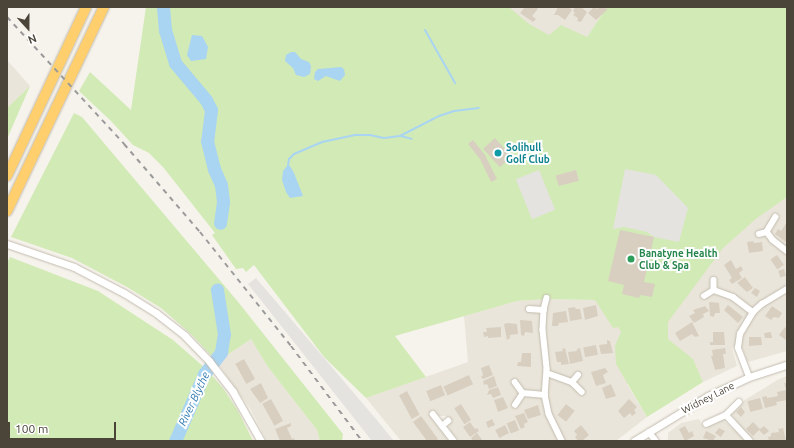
<!DOCTYPE html>
<html>
<head>
<meta charset="utf-8">
<style>
	body { margin:0 }
	#map { position:relative; width:794px; height:448px; overflow:hidden; background:#f6f3ec; font-family:Ubuntu,sans-serif }
	div>[style] { position:absolute }
	.residential>* { inset:0; background:#eae5da }
	.green>* { inset:0; background:#d2eab5 }
	.parking>* { inset:0; background:#e5e3e0; transform-origin:0 0 }
	.water>* { inset:0; background:#a9d4f2 }
	.stream>* { height:2px; margin:-1px; padding:0 1px; transform-origin:1px; border-radius:1px; background:#a9d4f2 }
	.river>* { height:13px; margin:-6.5px; padding:0 6.5px; transform-origin:6.5px; border-radius:6.5px; background:#a9d4f2 }
	.building>* { inset:0; background:#d8cfc1; transform-origin:0 0 }
	.roads { filter:drop-shadow(0 0 1px #c2bbae) drop-shadow(0 0 1px #c2bbae) }
	.minor>* { height:5.5px; margin:-2.75px; padding:0 2.75px; transform-origin:2.75px; border-radius:2.75px; background:#fff }
	.tertiary>* { height:7px; margin:-3.5px; padding:0 3.5px; transform-origin:3.5px; border-radius:3.5px; background:#fff }
	.motorway>* { height:10px; margin:-5px; padding:0 5px; transform-origin:5px; border-radius:5px; background:#ffcf6e }
	.rail>* { height:2px; margin-top:-1px; transform-origin:0; background:repeating-linear-gradient(90deg,#9a9a9a 0 5px,transparent 0 10px) }
	.dots>* { width:11px; height:11px; translate:-50% -50%; box-sizing:border-box; border:2px solid #fff; border-radius:50% }
	span { translate:-50% -50%; white-space:nowrap; text-align:center; line-height:1.15; -webkit-text-stroke:4px #fff; paint-order:stroke }
	.culture-label { font-size:10px; color:#0d838f; font-weight:700 }
	.left { translate:0 -50%; text-align:left }
	.leisure-label { font-size:10px; color:#27864d; font-weight:700 }
	.street-label { font-size:10px; color:#4b4439 }
	.water-label { font-size:11px; color:#2e7ab2; font-style:italic }
	.frame { position:absolute; inset:0; border:8px solid #4b4439; pointer-events:none }
	.north { position:absolute; left:8px; top:8px; width:40px; height:40px; -webkit-text-stroke:3px #fff; paint-order:stroke; rotate:159deg; font-size:11px; font-weight:700; line-height:16px; text-align:center; color:#4b4439 }
	.north::after { content:''; display:block; margin:auto; width:14px; height:18px; background:#4b4439; clip-path:polygon(50% 0,100% 100%,50% 72%,0 100%) }
	.scale { position:absolute; left:8px; top:422px; width:108px; height:18px; box-sizing:border-box; border:2px solid #4b4439; border-top:0; padding-left:5px; font-size:12px; line-height:14px; white-space:nowrap; color:#4b4439; -webkit-text-stroke:3px #fff; paint-order:stroke }
</style>
</head>
<body>
<div id="map">
	<div class="residential">
		<i style="clip-path:polygon(501px 7px,607px 7px,575px 55px)"></i>
		<i style="clip-path:polygon(7px 60px,30px 86px,7px 108px)"></i>
		<i style="clip-path:polygon(787px 197px,787px 351px,748px 362px,741px 345px,732px 348px,737px 366px,703px 382px,693px 360px,627px 384px,647px 417px,616px 441px,459px 441px,449px 429px,448px 425px,451px 422px,446px 416px,439px 416px,435px 411px,429px 415px,450px 441px,401px 441px,366px 398px,468px 362px,464px 316px,517px 301px,547px 299px,595px 300px,721px 241px)"></i>
		<i style="clip-path:polygon(251px 339px,268px 367px,317px 430px,320px 441px,267px 441px,251px 410px,217px 362px)"></i>
		<i style="clip-path:polygon(787px 376px,787px 441px,668px 441px,668px 433px,681px 423px,699px 419px,704px 428px,723px 420px,736px 431px,740px 427px,731px 413px,743px 401px,779px 379px)"></i>
	</div>
	<div class="green">
		<i style="clip-path:polygon(146px 7px,509px 7px,529px 24px,549px 35px,561px 25px,587px 37px,607px 7px,787px 7px,787px 197px,757px 218px,723px 248px,668px 322px,668px 339px,693px 359px,703px 382px,647px 417px,616px 364px,615px 346px,621px 332px,618px 327px,613px 328px,595px 300px,547px 299px,517px 301px,395px 336px,426px 377px,366px 398px,324px 357px,254px 265px,246px 272px,243px 268px,236px 269px,212px 235px,215px 233px,163px 167px,149px 153px,133px 145px,111px 121px,79px 91px,90px 72px,131px 110px)"></i>
		<i style="clip-path:polygon(30px 86px,7px 139px,7px 108px)"></i>
		<i style="clip-path:polygon(74px 113px,82px 117px,239px 303px,343px 434px,342px 441px,320px 441px,317px 430px,268px 367px,251px 339px,217px 362px,192px 335px,161px 308px,127px 287px,72px 258px,11px 237px)"></i>
		<i style="clip-path:polygon(10px 257px,98px 291px,173px 340px,205px 368px,223px 388px,238px 411px,253px 441px,7px 441px,7px 263px)"></i>
	</div>
	<div class="parking">
		<i style="clip-path:polygon(625px 169px,656px 175px,688px 208px,679px 242px,654px 237px,647px 232px,624px 227px,613px 229px)"></i>
		<i style="left:539px;top:170px;width:43px;height:25px;rotate:68deg"></i>
		<i style="clip-path:polygon(256px 278px,376px 419px,394px 441px,372px 441px,248px 284px)"></i>
	</div>
	<div class="water">
		<i style="clip-path:polygon(192px 35px,202px 36px,208px 47px,206px 59px,191px 61px,187px 55px)"></i>
		<i style="clip-path:polygon(291px 52px,295px 52px,301px 59px,309px 62px,311px 66px,310px 74px,304px 77px,296px 75px,293px 68px,285px 61px,286px 55px)"></i>
		<i style="clip-path:polygon(341px 67px,344px 69px,345px 75px,340px 81px,326px 76px,318px 81px,314px 79px,315px 72px,318px 69px)"></i>
		<i style="clip-path:polygon(287px 166px,290px 166px,294px 173px,303px 196px,290px 198px,286px 192px,282px 180px,283px 171px)"></i>
	</div>
	<div class="stream">
		<i style="left:425px;top:30px;width:61px;rotate:60.5deg"></i>
		<i style="left:401px;top:136px;width:11px;rotate:15deg"></i>
		<i style="left:288px;top:166px;width:7px;rotate:-82deg"></i>
		<i style="left:289px;top:159px;width:7px;rotate:-45deg"></i>
		<i style="left:294px;top:154px;width:30px;rotate:-23deg"></i>
		<i style="left:322px;top:142px;width:35px;rotate:-12deg"></i>
		<i style="left:356px;top:135px;width:14px"></i>
		<i style="left:370px;top:135px;width:14px;rotate:12deg"></i>
		<i style="left:384px;top:138px;width:16px;rotate:-7deg"></i>
		<i style="left:400px;top:136px;width:44px;rotate:-27.1deg"></i>
		<i style="left:439px;top:116px;width:16px;rotate:-18deg"></i>
		<i style="left:454px;top:111px;width:25px;rotate:-7deg"></i>
	</div>
	<div class="river">
		<i style="left:163px;top:7px;width:23px;rotate:85deg"></i>
		<i style="left:165px;top:30px;width:34px;rotate:73deg"></i>
		<i style="left:175px;top:63px;width:48px;rotate:50deg"></i>
		<i style="left:206px;top:100px;width:11px;rotate:63deg"></i>
		<i style="left:211px;top:110px;width:31px;rotate:97deg"></i>
		<i style="left:207px;top:141px;width:29px;rotate:76deg"></i>
		<i style="left:214px;top:169px;width:17px;rotate:66deg"></i>
		<i style="left:221px;top:185px;width:17px;rotate:83deg"></i>
		<i style="left:223px;top:202px;width:21px;rotate:98deg"></i>
		<i style="left:175px;top:441px;width:73px;rotate:-66.6deg"></i>
		<i style="left:204px;top:374px;width:28px;rotate:-52deg"></i>
		<i style="left:221px;top:352px;width:18px;rotate:-81deg"></i>
		<i style="left:224px;top:334px;width:45px;rotate:-99deg"></i>
	</div>
	<div class="building">
		<i style="clip-path:polygon(525px 7px,536px 7px,538px 9px,532px 16px,536px 19px,533px 22px,520px 13px)"></i>
		<i style="clip-path:polygon(558px 7px,568px 7px,572px 10px,565px 20px,558px 15px,554px 15px)"></i>
		<i style="clip-path:polygon(575px 7px,581px 7px,587px 12px,581px 22px,577px 21px,578px 18px,573px 15px,575px 13px,573px 11px)"></i>
		<i style="clip-path:polygon(594px 7px,597px 9px,599px 7px,608px 9px,596px 20px,588px 13px)"></i>
		<i style="left:495px;top:138px;width:25px;height:16px;rotate:48deg"></i>
		<i style="clip-path:polygon(473px 140px,485px 155px,497px 179px,491px 182px,480px 159px,468px 144px)"></i>
		<i style="left:576px;top:170px;width:11px;height:21px;rotate:75deg"></i>
		<i style="clip-path:polygon(787px 222px,787px 241px,786px 242px,775px 234px,778px 229px,781px 231px)"></i>
		<i style="clip-path:polygon(620px 230px,654px 237px,644px 282px,655px 284px,652px 297px,640px 295px,639px 298px,622px 294px,624px 285px,608px 281px)"></i>
		<i style="clip-path:polygon(753px 241px,754px 243px,762px 242px,763px 251px,749px 253px,747px 242px)"></i>
		<i style="left:777px;top:255px;width:12px;height:8px;rotate:55deg"></i>
		<i style="clip-path:polygon(731px 260px,736px 269px,741px 266px,743px 270px,739px 273px,742px 278px,732px 284px,729px 280px,732px 278px,724px 265px)"></i>
		<i style="left:784px;top:269px;width:7px;height:6px;rotate:74deg"></i>
		<i style="clip-path:polygon(745px 277px,753px 288px,747px 292px,737px 283px)"></i>
		<i style="clip-path:polygon(755px 288px,760px 291px,757px 297px,751px 293px)"></i>
		<i style="clip-path:polygon(709px 302px,719px 303px,720px 313px,715px 313px,714px 317px,710px 316px)"></i>
		<i style="clip-path:polygon(596px 305px,598px 316px,585px 320px,583px 308px)"></i>
		<i style="clip-path:polygon(728px 305px,743px 317px,738px 323px,724px 310px)"></i>
		<i style="clip-path:polygon(705px 306px,709px 311px,703px 314px,704px 317px,694px 323px,689px 316px,695px 313px,693px 310px)"></i>
		<i style="clip-path:polygon(772px 306px,782px 313px,779px 318px,774px 317px,771px 320px,765px 316px)"></i>
		<i style="clip-path:polygon(575px 307px,576px 309px,580px 309px,582px 319px,570px 321px,568px 308px)"></i>
		<i style="clip-path:polygon(566px 311px,568px 322px,559px 323px,558px 326px,552px 326px,553px 313px)"></i>
		<i style="clip-path:polygon(520px 320px,532px 321px,533px 333px,525px 332px,524px 336px,521px 335px)"></i>
		<i style="clip-path:polygon(692px 322px,699px 336px,695px 337px,692px 334px,680px 341px,675px 333px)"></i>
		<i style="clip-path:polygon(508px 323px,517px 324px,518px 334px,510px 335px,510px 338px,507px 340px,504px 324px)"></i>
		<i style="clip-path:polygon(501px 327px,501px 337px,488px 338px,488px 336px,484px 337px,483px 332px,487px 332px,486px 328px)"></i>
		<i style="clip-path:polygon(785px 327px,787px 329px,787px 341px,779px 335px)"></i>
		<i style="clip-path:polygon(713px 332px,724px 332px,725px 345px,710px 345px,710px 342px,713px 342px)"></i>
		<i style="clip-path:polygon(771px 332px,772px 338px,765px 338px,764px 333px)"></i>
		<i style="clip-path:polygon(749px 337px,761px 337px,762px 345px,749px 346px)"></i>
		<i style="clip-path:polygon(607px 340px,610px 341px,613px 353px,601px 354px,599px 345px,607px 344px)"></i>
		<i style="left:596px;top:345px;width:10px;height:13px;rotate:79deg"></i>
		<i style="clip-path:polygon(565px 348px,569px 364px,561px 365px,561px 362px,557px 362px,555px 352px,563px 351px,562px 349px)"></i>
		<i style="clip-path:polygon(580px 348px,583px 361px,570px 364px,568px 352px,577px 351px,577px 349px)"></i>
		<i style="clip-path:polygon(725px 348px,726px 354px,723px 354px,725px 368px,715px 370px,711px 356px,713px 356px,712px 350px)"></i>
		<i style="clip-path:polygon(522px 353px,531px 353px,531px 367px,517px 366px,518px 362px,521px 362px)"></i>
		<i style="left:244px;top:359px;width:23px;height:10px;rotate:61deg"></i>
		<i style="clip-path:polygon(489px 365px,493px 375px,483px 379px,481px 377px,483px 375px,481px 368px)"></i>
		<i style="clip-path:polygon(605px 368px,608px 372px,603px 375px,606px 383px,596px 386px,591px 372px)"></i>
		<i style="left:469px;top:375px;width:10px;height:28px;rotate:66deg"></i>
		<i style="clip-path:polygon(494px 376px,497px 386px,489px 389px,487px 384px,484px 385px,483px 381px)"></i>
		<i style="clip-path:polygon(261px 383px,268px 398px,260px 403px,250px 389px)"></i>
		<i style="clip-path:polygon(784px 383px,787px 383px,787px 400px,776px 402px,777px 405px,765px 408px,762px 397px,767px 396px,767px 398px,778px 396px,777px 392px,786px 390px)"></i>
		<i style="clip-path:polygon(611px 384px,616px 396px,606px 399px,602px 388px)"></i>
		<i style="left:441px;top:385px;width:11px;height:16px;rotate:68deg"></i>
		<i style="clip-path:polygon(498px 387px,501px 395px,493px 398px,491px 394px,487px 395px,489px 390px)"></i>
		<i style="left:407px;top:391px;width:27px;height:9px;rotate:62deg"></i>
		<i style="clip-path:polygon(503px 397px,508px 408px,498px 412px,494px 400px)"></i>
		<i style="left:760px;top:398px;width:11px;height:13px;rotate:75deg"></i>
		<i style="left:271px;top:399px;width:25px;height:10px;rotate:61deg"></i>
		<i style="clip-path:polygon(629px 399px,637px 407px,634px 410px,636px 413px,632px 416px,630px 413px,624px 418px,618px 411px)"></i>
		<i style="left:461px;top:404px;width:19px;height:8px;rotate:58deg"></i>
		<i style="left:566px;top:404px;width:11px;height:14px;rotate:38deg"></i>
		<i style="clip-path:polygon(538px 405px,541px 415px,528px 419px,524px 410px)"></i>
		<i style="clip-path:polygon(741px 407px,745px 412px,741px 417px,736px 412px)"></i>
		<i style="clip-path:polygon(524px 413px,528px 422px,524px 424px,525px 427px,521px 429px,515px 416px)"></i>
		<i style="clip-path:polygon(421px 416px,438px 439px,436px 441px,427px 441px,413px 422px)"></i>
		<i style="clip-path:polygon(492px 419px,495px 425px,488px 428px,486px 422px)"></i>
		<i style="left:515px;top:420px;width:11px;height:9px;rotate:68deg"></i>
		<i style="clip-path:polygon(470px 422px,475px 429px,477px 428px,479px 431px,470px 437px,463px 427px)"></i>
		<i style="clip-path:polygon(753px 422px,760px 429px,764px 426px,769px 431px,764px 435px,759px 430px,753px 436px,746px 429px)"></i>
		<i style="clip-path:polygon(291px 423px,291px 426px,287px 428px,292px 439px,294px 438px,295px 441px,280px 441px,275px 429px)"></i>
		<i style="left:505px;top:425px;width:9px;height:11px;rotate:63deg"></i>
		<i style="clip-path:polygon(581px 425px,589px 435px,582px 441px,578px 441px,575px 437px,577px 435px,574px 431px)"></i>
		<i style="clip-path:polygon(685px 426px,689px 433px,692px 431px,694px 436px,685px 441px,679px 429px)"></i>
		<i style="clip-path:polygon(719px 428px,725px 431px,721px 437px,715px 433px)"></i>
		<i style="clip-path:polygon(783px 428px,786px 441px,769px 441px,768px 437px,771px 436px,771px 433px,779px 432px,778px 429px)"></i>
		<i style="clip-path:polygon(706px 431px,716px 436px,713px 441px,703px 438px)"></i>
		<i style="clip-path:polygon(477px 433px,483px 441px,473px 441px,471px 438px)"></i>
	</div>
	<div class="roads">
		<div class="minor">
			<i style="left:776px;top:217px;width:17px;rotate:121deg"></i>
			<i style="left:767px;top:232px;width:10px;rotate:53deg"></i>
			<i style="left:773px;top:240px;width:18px;rotate:38deg"></i>
			<i style="left:759px;top:234px;width:8px;rotate:-14deg"></i>
			<i style="left:714px;top:280px;width:10px;rotate:90deg"></i>
			<i style="left:704px;top:296px;width:12px;rotate:-31deg"></i>
			<i style="left:714px;top:290px;width:20px;rotate:20deg"></i>
			<i style="left:733px;top:297px;width:25px;rotate:37deg"></i>
			<i style="left:547px;top:298px;width:12px;rotate:104deg"></i>
			<i style="left:544px;top:310px;width:20px;rotate:93deg"></i>
			<i style="left:543px;top:330px;width:39px;rotate:84deg"></i>
			<i style="left:547px;top:369px;width:26px;rotate:94deg"></i>
			<i style="left:545px;top:395px;width:19px;rotate:78deg"></i>
			<i style="left:549px;top:414px;width:30px;rotate:64deg"></i>
			<i style="left:529px;top:309px;width:15px;rotate:4deg"></i>
			<i style="left:547px;top:373px;width:27px;rotate:20deg"></i>
			<i style="left:572px;top:382px;width:14px;rotate:45deg"></i>
			<i style="left:749px;top:377px;width:31px;rotate:-111deg"></i>
			<i style="left:738px;top:348px;width:14px;rotate:-82deg"></i>
			<i style="left:740px;top:334px;width:26px;rotate:-59deg"></i>
			<i style="left:753px;top:312px;width:12px;rotate:-42deg"></i>
			<i style="left:762px;top:304px;width:29px;rotate:-31deg"></i>
			<i style="left:515px;top:382px;width:14px;rotate:54deg"></i>
			<i style="left:572px;top:382px;width:9px;rotate:-49deg"></i>
			<i style="left:515px;top:405px;width:14px;rotate:-56deg"></i>
			<i style="left:523px;top:393px;width:22px;rotate:5deg"></i>
			<i style="left:433px;top:414px;width:34px;rotate:52deg"></i>
			<i style="left:726px;top:415px;width:18px;rotate:-45deg"></i>
			<i style="left:706px;top:424px;width:22px;rotate:-24deg"></i>
			<i style="left:726px;top:415px;width:35px;rotate:47deg"></i>
			<i style="left:442px;top:426px;width:8px;rotate:-40deg"></i>
			<i style="left:649px;top:432px;width:11px;rotate:52deg"></i>
		</div>
		<div class="tertiary">
			<i style="left:7px;top:244px;width:71px;rotate:18.9deg"></i>
			<i style="left:74px;top:267px;width:56px;rotate:27.5deg"></i>
			<i style="left:124px;top:293px;width:38px;rotate:32deg"></i>
			<i style="left:156px;top:313px;width:37px;rotate:38deg"></i>
			<i style="left:185px;top:336px;width:35px;rotate:46deg"></i>
			<i style="left:209px;top:361px;width:39px;rotate:52deg"></i>
			<i style="left:233px;top:392px;width:56px;rotate:60.3deg"></i>
			<i style="left:634px;top:441px;width:87px;rotate:-31.3deg"></i>
			<i style="left:708px;top:396px;width:45px;rotate:-24.9deg"></i>
			<i style="left:749px;top:377px;width:40px;rotate:-18deg"></i>
		</div>
		<div class="motorway">
			<i style="left:7px;top:176px;width:187px;rotate:-64.9deg"></i>
			<i style="left:7px;top:211px;width:226px;rotate:-64.6deg"></i>
		</div>
	</div>
	<div class="rail">
		<i style="left:7px;top:17px;width:173px;rotate:47.3deg"></i>
		<i style="left:124px;top:144px;width:116px;rotate:49.2deg"></i>
		<i style="left:200px;top:232px;width:146px;rotate:51.4deg"></i>
		<i style="left:291px;top:346px;width:119px;rotate:53.2deg"></i>
	</div>
	<div class="dots">
		<i style="left:498px;top:153px;background:#0f9aa8"></i>
		<i style="left:631px;top:259px;background:#2e9e5b"></i>
	</div>
	<div class="culture-label">
		<span class="left" style="left:506px;top:153px">Solihull<br>Golf Club</span>
	</div>
	<div class="leisure-label">
		<span class="left" style="left:639px;top:259px">Banatyne Health<br>Club &amp; Spa</span>
	</div>
	<div class="street-label">
		<span style="left:708px;top:398px;rotate:-27deg">Widney Lane</span>
	</div>
	<div class="water-label">
		<span style="left:194px;top:399px;rotate:-65deg">River Blythe</span>
	</div>
	<div class="frame"></div>
	<div class="north">N</div>
	<div class="scale">100 m</div>
</div>
</body>
</html>
